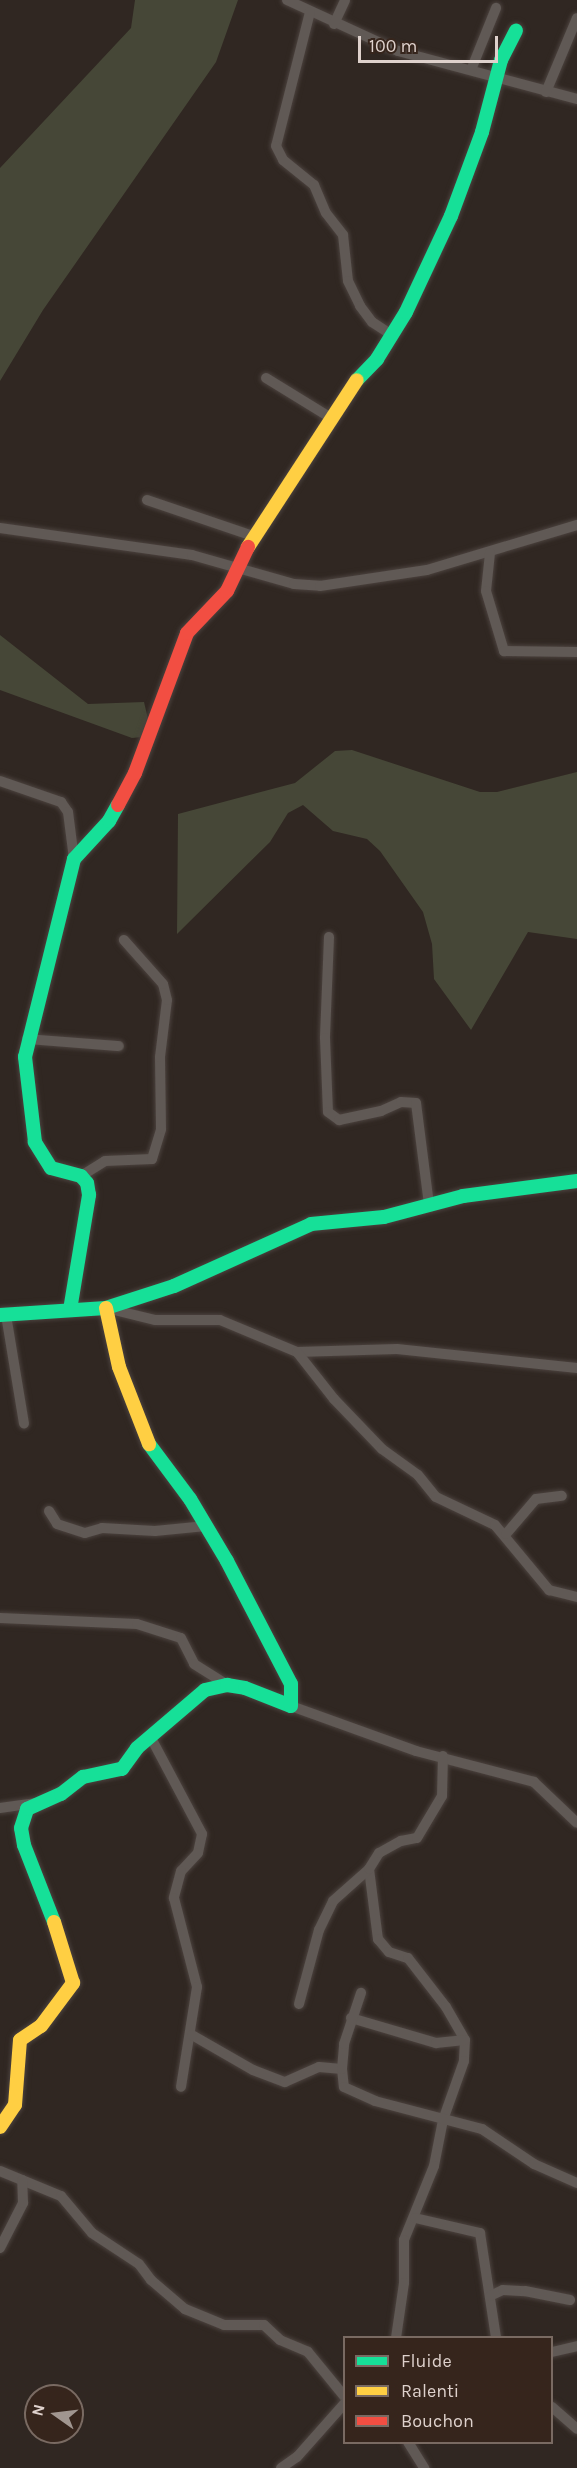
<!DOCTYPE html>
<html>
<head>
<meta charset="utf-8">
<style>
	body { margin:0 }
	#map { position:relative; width:577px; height:2468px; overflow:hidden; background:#302722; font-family:Karla,sans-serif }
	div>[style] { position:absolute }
	.green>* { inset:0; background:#464737 }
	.roads { filter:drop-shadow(0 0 2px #4b423e) drop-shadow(0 0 2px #4b423e) }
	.street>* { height:10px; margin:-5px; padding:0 5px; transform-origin:5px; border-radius:5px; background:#605955 }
	.fast>* { height:14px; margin:-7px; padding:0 7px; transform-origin:7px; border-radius:7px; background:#16e098 }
	.slow>* { height:14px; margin:-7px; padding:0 7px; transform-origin:7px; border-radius:7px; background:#ffcf43 }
	.jam>* { height:14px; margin:-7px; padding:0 7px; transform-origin:7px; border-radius:7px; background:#f24e42 }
	span { translate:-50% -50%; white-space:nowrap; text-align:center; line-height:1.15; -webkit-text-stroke:6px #36251c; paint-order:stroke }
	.legend { position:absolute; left:343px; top:2336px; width:210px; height:108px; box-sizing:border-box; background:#36251c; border:2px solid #796a62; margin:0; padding:8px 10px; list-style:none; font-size:18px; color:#ded1cc }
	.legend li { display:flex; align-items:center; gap:12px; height:30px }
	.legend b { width:30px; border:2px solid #796a62 }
	.north { position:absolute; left:24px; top:2384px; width:60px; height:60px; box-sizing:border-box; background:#36251c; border:2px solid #796a62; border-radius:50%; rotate:284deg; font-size:16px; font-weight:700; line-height:24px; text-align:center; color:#ded1cc }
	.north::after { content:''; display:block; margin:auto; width:21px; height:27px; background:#a19690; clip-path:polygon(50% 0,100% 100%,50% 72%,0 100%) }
	.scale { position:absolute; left:358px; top:36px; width:140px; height:27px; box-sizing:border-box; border:3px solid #ded1cc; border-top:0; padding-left:8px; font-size:18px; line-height:21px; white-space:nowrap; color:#ded1cc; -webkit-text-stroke:4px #36251c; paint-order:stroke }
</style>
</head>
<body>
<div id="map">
	<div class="green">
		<i style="clip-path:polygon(135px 0,238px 0,216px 62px,43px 310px,0 381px,0 168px,131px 28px)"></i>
		<i style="clip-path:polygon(0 635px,88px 704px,144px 702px,152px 736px,132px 738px,0 690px)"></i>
		<i style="clip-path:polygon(352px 750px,480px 792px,497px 792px,577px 772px,577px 939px,528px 932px,471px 1030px,434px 979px,432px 944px,423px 912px,380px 851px,367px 839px,333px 831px,303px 805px,288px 813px,270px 842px,177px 934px,178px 814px,295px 783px,335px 751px)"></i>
	</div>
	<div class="roads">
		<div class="street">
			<i style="left:287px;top:0;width:122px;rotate:24.7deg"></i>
			<i style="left:398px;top:51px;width:185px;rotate:15deg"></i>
			<i style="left:310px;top:12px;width:138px;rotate:104.2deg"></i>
			<i style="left:276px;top:146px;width:16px;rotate:63deg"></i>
			<i style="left:283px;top:160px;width:40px;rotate:39deg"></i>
			<i style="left:314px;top:185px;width:30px;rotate:67deg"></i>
			<i style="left:326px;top:213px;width:28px;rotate:52deg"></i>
			<i style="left:343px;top:235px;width:46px;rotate:83.8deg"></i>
			<i style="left:348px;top:281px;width:28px;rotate:64deg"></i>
			<i style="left:360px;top:306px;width:20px;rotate:53deg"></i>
			<i style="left:372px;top:322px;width:24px;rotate:33deg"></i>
			<i style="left:334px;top:24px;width:26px;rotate:-65deg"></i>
			<i style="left:471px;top:70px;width:67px;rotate:-68deg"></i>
			<i style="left:546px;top:92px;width:80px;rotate:-67.3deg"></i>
			<i style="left:266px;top:378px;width:76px;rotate:31.6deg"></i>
			<i style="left:147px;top:500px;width:112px;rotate:18.8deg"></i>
			<i style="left:0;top:528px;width:194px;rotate:8deg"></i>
			<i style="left:192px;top:555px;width:106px;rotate:15.9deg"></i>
			<i style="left:294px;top:584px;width:26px;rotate:4deg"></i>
			<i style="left:320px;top:586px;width:108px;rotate:-8.5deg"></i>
			<i style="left:427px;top:570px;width:157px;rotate:-16.7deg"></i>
			<i style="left:490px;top:553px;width:38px;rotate:96deg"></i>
			<i style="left:486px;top:591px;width:63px;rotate:73.3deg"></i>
			<i style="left:504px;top:651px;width:73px;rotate:0.8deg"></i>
			<i style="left:0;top:781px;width:65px;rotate:19deg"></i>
			<i style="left:61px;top:802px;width:12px;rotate:55deg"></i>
			<i style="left:68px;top:812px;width:47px;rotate:82.7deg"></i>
			<i style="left:329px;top:937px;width:101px;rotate:92.3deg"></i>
			<i style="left:325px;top:1038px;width:74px;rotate:87.7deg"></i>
			<i style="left:328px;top:1112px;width:14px;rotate:36deg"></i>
			<i style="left:339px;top:1120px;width:43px;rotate:-12.1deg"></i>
			<i style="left:381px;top:1111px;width:22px;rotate:-24deg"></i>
			<i style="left:401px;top:1102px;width:15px;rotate:4deg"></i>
			<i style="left:416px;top:1103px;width:103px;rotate:82.7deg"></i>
			<i style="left:27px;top:1039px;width:92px;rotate:4.4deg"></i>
			<i style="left:81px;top:1176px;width:28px;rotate:-32deg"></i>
			<i style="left:105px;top:1161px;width:47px;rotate:-2.4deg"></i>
			<i style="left:152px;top:1159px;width:31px;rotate:-73deg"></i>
			<i style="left:161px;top:1129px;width:72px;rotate:-90.8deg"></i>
			<i style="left:160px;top:1057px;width:57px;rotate:-83deg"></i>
			<i style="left:167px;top:1000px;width:16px;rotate:-104deg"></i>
			<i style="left:163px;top:984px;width:59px;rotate:-131.6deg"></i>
			<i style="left:106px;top:1308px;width:50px;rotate:13.8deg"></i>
			<i style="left:155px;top:1320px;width:65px"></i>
			<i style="left:220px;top:1320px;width:83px;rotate:22.6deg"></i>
			<i style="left:297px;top:1352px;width:100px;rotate:-1.7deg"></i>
			<i style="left:397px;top:1349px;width:181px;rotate:6deg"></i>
			<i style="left:6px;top:1315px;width:110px;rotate:80.6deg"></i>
			<i style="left:297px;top:1352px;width:60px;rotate:51.8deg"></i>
			<i style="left:334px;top:1399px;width:69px;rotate:46.2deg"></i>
			<i style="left:382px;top:1449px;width:44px;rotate:35.8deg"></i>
			<i style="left:418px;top:1475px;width:28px;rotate:51deg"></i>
			<i style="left:436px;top:1497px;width:65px;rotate:25.4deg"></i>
			<i style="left:495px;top:1525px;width:85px;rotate:50.3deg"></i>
			<i style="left:549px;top:1590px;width:29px;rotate:14deg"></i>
			<i style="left:49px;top:1511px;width:15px;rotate:58deg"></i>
			<i style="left:57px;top:1524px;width:29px;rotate:18deg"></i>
			<i style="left:85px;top:1533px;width:18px;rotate:-16deg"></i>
			<i style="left:102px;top:1528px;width:53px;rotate:3.2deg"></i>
			<i style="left:155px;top:1531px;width:51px;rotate:-5.6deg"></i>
			<i style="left:506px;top:1534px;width:46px;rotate:-49.4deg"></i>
			<i style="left:536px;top:1499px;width:26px;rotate:-7deg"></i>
			<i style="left:0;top:1618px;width:137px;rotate:2.5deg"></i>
			<i style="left:137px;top:1624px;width:46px;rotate:17.7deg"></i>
			<i style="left:181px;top:1638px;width:29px;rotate:63deg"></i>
			<i style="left:194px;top:1664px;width:39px;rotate:32deg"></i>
			<i style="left:291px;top:1706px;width:133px;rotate:19.8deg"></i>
			<i style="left:416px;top:1751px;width:122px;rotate:14.7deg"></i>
			<i style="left:534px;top:1782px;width:59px;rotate:43.6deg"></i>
			<i style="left:150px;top:1736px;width:111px;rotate:62deg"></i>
			<i style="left:202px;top:1834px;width:19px;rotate:102deg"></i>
			<i style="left:198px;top:1853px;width:25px;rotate:133deg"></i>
			<i style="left:181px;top:1871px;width:28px;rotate:105deg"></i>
			<i style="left:174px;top:1898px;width:92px;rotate:75.5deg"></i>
			<i style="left:197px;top:1987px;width:101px;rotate:99.1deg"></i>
			<i style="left:0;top:1808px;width:35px;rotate:-8deg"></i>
			<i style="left:369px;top:1869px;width:71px;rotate:82.7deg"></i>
			<i style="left:378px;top:1939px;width:17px;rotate:50deg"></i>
			<i style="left:389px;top:1952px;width:20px;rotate:18deg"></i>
			<i style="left:408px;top:1958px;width:62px;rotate:52.2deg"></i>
			<i style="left:446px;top:2007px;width:38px;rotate:60deg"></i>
			<i style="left:465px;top:2040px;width:21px;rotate:93deg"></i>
			<i style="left:464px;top:2061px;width:63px;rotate:109.6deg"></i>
			<i style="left:443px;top:2120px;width:47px;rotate:101.1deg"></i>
			<i style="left:434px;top:2166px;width:80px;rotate:112.1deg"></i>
			<i style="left:404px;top:2240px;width:43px;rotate:90deg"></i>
			<i style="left:404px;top:2283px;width:56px;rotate:98.3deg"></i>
			<i style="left:299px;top:2004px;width:77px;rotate:-74.9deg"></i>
			<i style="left:319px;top:1930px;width:32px;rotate:-64deg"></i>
			<i style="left:333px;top:1901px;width:48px;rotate:-41.6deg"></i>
			<i style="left:369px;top:1869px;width:19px;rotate:-58deg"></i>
			<i style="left:379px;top:1853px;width:25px;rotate:-29deg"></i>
			<i style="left:401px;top:1841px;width:16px;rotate:-11deg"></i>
			<i style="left:417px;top:1838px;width:49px;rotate:-59.2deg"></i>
			<i style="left:442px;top:1796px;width:40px;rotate:-88.6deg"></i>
			<i style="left:351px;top:2018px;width:89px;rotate:16.4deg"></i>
			<i style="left:436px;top:2043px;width:29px;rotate:-6deg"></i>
			<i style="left:192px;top:2035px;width:70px;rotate:29.8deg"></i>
			<i style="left:253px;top:2070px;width:34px;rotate:21deg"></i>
			<i style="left:285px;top:2082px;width:37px;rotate:-24deg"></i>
			<i style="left:319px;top:2067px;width:23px;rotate:5deg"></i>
			<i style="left:342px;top:2069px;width:18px;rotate:84deg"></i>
			<i style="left:344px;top:2087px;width:34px;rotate:24deg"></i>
			<i style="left:375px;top:2101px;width:111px;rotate:14.7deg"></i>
			<i style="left:482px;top:2129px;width:63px;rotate:33.9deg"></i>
			<i style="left:534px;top:2164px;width:47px;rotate:23.8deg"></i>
			<i style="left:342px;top:2069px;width:25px;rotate:-85deg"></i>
			<i style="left:344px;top:2044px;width:54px;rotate:-71.6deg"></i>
			<i style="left:0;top:2171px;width:66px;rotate:22.3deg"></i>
			<i style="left:61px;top:2196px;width:48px;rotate:50deg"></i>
			<i style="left:92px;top:2233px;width:56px;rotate:33.4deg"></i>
			<i style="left:139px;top:2264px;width:20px;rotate:53deg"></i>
			<i style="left:151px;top:2280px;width:45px;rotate:40.5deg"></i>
			<i style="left:185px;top:2309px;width:42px;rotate:22.3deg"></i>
			<i style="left:224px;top:2325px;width:40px"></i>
			<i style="left:264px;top:2325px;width:22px;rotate:43deg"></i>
			<i style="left:280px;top:2340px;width:30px;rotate:23deg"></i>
			<i style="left:308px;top:2352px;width:57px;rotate:50.7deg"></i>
			<i style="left:415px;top:2218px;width:67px;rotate:13deg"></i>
			<i style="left:480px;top:2233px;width:106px;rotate:81.3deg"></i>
			<i style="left:0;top:2248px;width:51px;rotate:-62.9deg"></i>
			<i style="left:23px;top:2203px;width:23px;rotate:-92deg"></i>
			<i style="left:490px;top:2296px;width:14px;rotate:-25deg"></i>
			<i style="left:503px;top:2290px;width:22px;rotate:3deg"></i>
			<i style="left:525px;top:2291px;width:46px;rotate:11.3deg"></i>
			<i style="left:552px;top:2352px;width:26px;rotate:-13deg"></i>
			<i style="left:552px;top:2407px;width:33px;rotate:41deg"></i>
			<i style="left:408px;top:2442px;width:31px;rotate:58deg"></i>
			<i style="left:281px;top:2468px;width:19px;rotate:-35deg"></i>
			<i style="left:297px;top:2457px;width:71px;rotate:-48.4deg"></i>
		</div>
		<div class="fast">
			<i style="left:357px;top:380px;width:29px;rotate:-46deg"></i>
			<i style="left:377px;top:359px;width:55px;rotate:-58.3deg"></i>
			<i style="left:406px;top:312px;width:106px;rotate:-64.9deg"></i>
			<i style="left:451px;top:216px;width:90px;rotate:-69.7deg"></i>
			<i style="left:482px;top:132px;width:74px;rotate:-75.2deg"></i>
			<i style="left:501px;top:60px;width:33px;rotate:-63deg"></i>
			<i style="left:70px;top:1310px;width:117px;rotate:-80.6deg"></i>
			<i style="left:89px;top:1195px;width:12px;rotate:-99deg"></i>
			<i style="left:87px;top:1183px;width:9px;rotate:-131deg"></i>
			<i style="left:81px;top:1176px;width:31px;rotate:-165deg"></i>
			<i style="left:51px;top:1168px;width:31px;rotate:-122deg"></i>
			<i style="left:35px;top:1142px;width:86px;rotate:-96.7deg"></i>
			<i style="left:25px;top:1057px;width:204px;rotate:-76.1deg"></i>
			<i style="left:74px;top:859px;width:52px;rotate:-47.4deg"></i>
			<i style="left:109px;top:821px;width:18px;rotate:-61deg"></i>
			<i style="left:0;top:1315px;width:106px;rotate:-3.8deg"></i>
			<i style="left:106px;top:1308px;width:71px;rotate:-17.9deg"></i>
			<i style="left:174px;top:1286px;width:150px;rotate:-24.3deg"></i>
			<i style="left:311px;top:1224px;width:73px;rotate:-5.5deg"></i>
			<i style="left:384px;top:1217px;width:82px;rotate:-14.9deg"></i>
			<i style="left:463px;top:1196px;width:115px;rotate:-7.5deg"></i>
			<i style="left:54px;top:1922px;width:83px;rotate:-111.3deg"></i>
			<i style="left:24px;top:1845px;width:17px;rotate:-100deg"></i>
			<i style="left:21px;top:1828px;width:20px;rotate:-72deg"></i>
			<i style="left:27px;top:1809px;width:37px;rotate:-24deg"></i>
			<i style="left:61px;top:1794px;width:28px;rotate:-38deg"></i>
			<i style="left:83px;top:1777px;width:40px;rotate:-12deg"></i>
			<i style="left:122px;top:1769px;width:26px;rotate:-54deg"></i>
			<i style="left:137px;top:1748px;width:89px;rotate:-40.5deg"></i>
			<i style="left:205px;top:1690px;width:23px;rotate:-13deg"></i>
			<i style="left:227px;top:1685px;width:18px;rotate:9deg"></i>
			<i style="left:245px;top:1688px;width:49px;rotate:21.4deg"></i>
			<i style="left:291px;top:1706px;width:22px;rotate:-90deg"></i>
			<i style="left:291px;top:1684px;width:139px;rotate:-117.5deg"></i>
			<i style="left:227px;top:1561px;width:72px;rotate:-120.8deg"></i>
			<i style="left:190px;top:1499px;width:69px;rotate:-126.7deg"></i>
		</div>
		<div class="slow">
			<i style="left:248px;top:547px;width:199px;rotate:-56.9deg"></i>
			<i style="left:106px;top:1308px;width:60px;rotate:77.6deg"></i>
			<i style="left:119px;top:1367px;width:83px;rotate:68.7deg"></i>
			<i style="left:0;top:2127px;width:27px;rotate:-56deg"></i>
			<i style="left:15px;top:2105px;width:65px;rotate:-85.6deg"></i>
			<i style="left:20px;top:2040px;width:25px;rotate:-34deg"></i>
			<i style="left:41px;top:2026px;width:54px;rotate:-53.3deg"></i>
			<i style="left:73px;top:1983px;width:64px;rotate:-107.3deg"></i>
		</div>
		<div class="jam">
			<i style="left:118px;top:805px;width:36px;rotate:-62deg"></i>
			<i style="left:135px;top:773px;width:149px;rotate:-69.6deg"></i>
			<i style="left:187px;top:633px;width:58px;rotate:-46.4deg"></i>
			<i style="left:227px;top:591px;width:49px;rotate:-64.5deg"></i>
		</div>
	</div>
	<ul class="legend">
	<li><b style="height:8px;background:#16e098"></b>Fluide</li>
	<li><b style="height:8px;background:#ffcf43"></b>Ralenti</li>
	<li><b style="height:8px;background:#f24e42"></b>Bouchon</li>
	</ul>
	<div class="north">N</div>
	<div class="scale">100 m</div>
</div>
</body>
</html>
